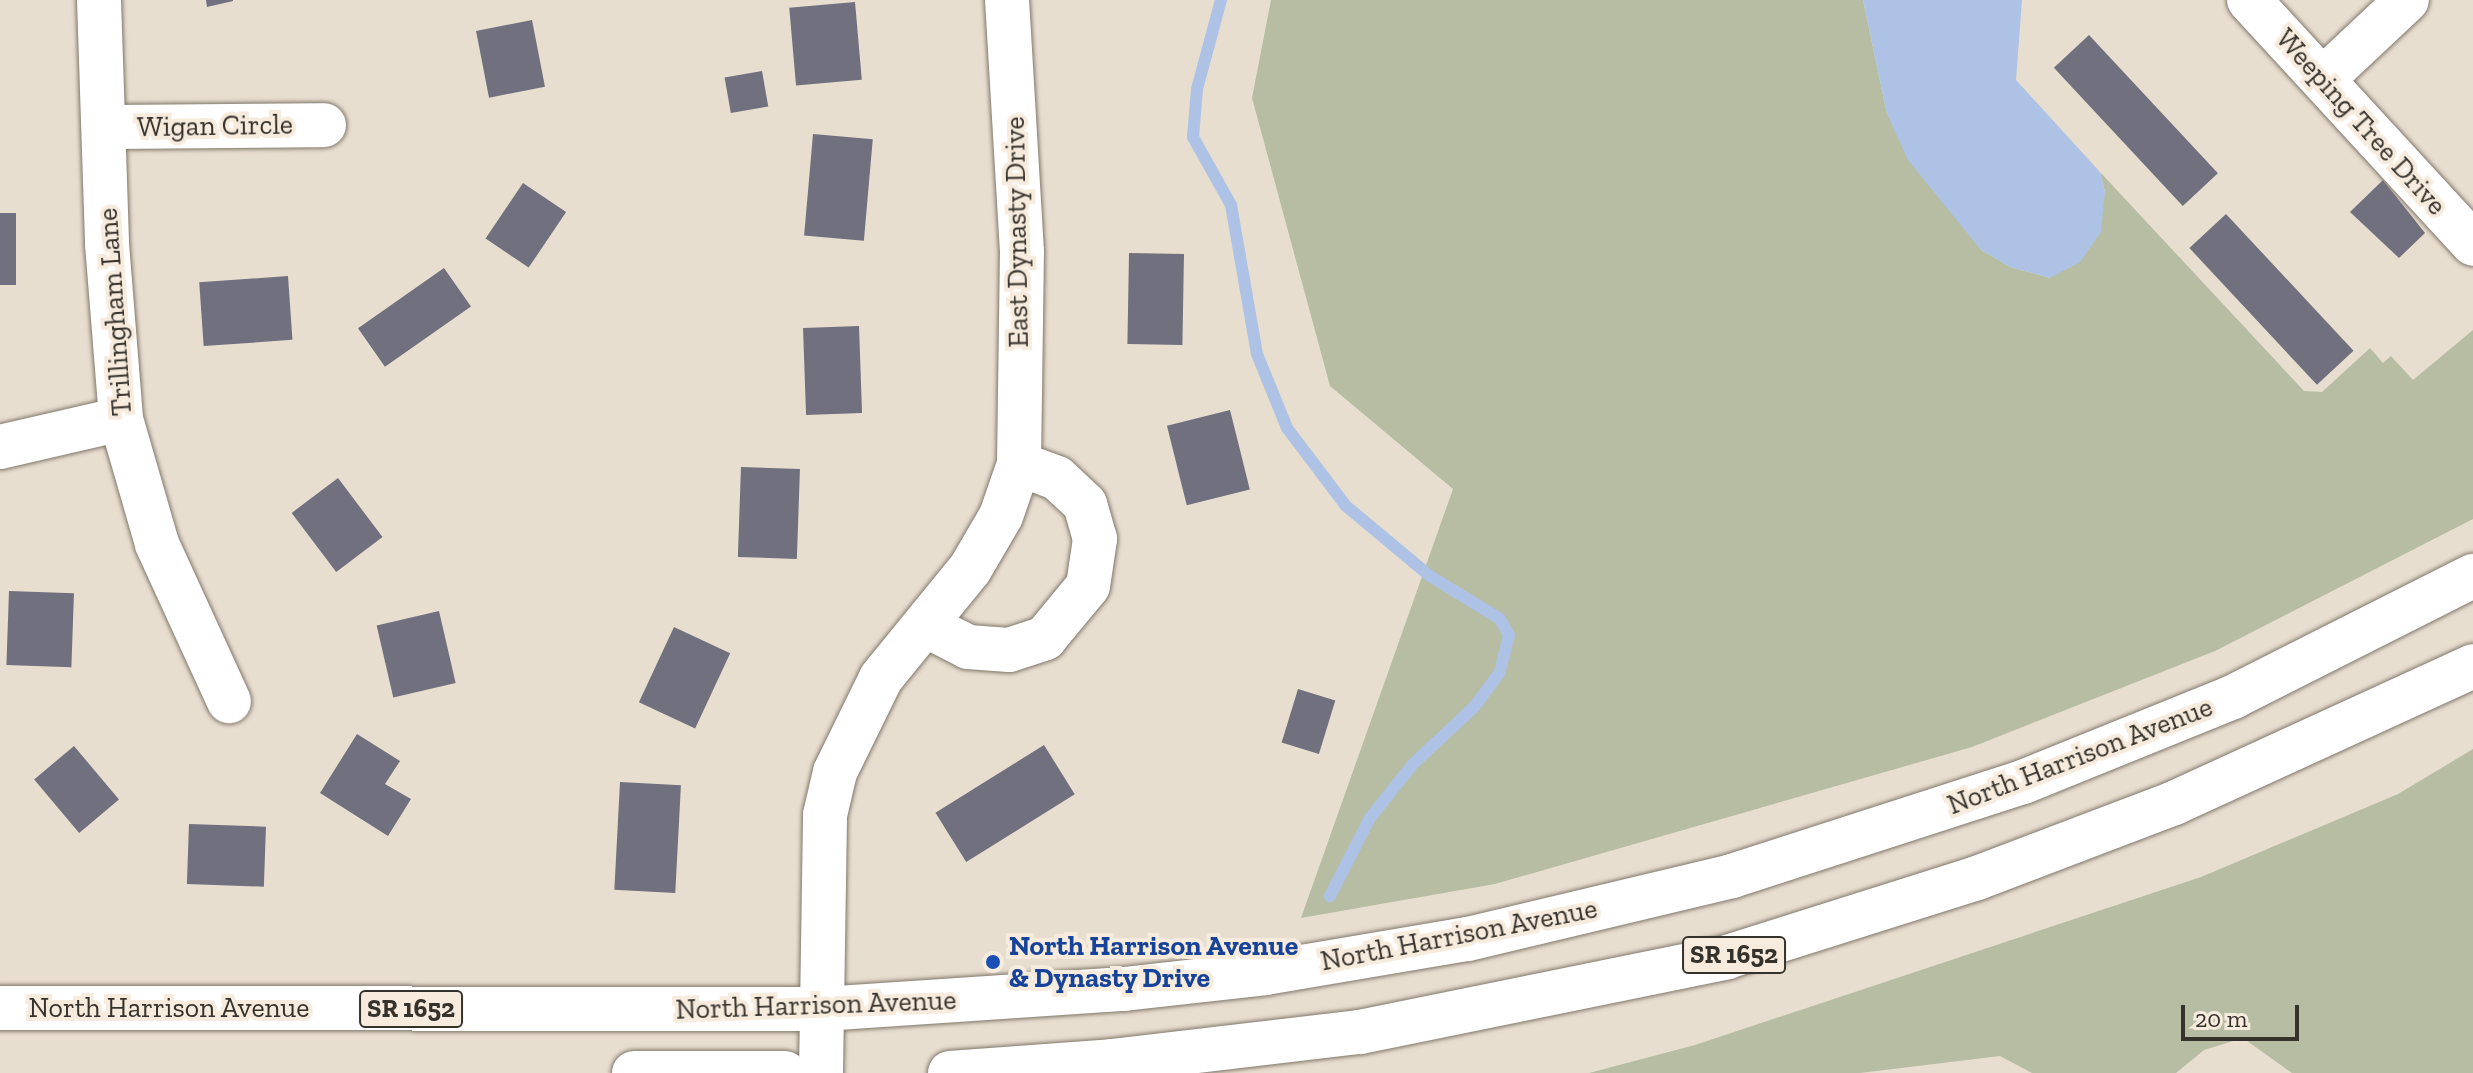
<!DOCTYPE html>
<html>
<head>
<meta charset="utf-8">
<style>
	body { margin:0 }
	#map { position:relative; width:2473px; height:1073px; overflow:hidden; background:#e8ded0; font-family:"Zilla Slab",serif }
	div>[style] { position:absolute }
	.green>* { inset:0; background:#b6bda3 }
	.water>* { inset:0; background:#adc2e5 }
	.stream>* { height:12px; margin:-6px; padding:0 6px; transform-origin:6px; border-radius:6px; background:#adc2e5 }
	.building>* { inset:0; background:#70707e; transform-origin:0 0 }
	.roads { filter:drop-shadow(0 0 2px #80776b) drop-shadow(0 0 2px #80776b) }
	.minor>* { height:44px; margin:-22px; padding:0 22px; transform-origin:22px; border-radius:22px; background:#fff }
	.major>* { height:44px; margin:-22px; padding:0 22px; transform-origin:22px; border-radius:22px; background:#fff }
	.dots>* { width:22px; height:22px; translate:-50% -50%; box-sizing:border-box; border:4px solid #f6ebdd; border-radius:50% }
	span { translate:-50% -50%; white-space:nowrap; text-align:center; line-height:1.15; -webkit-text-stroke:8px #f6ebdd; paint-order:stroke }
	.shield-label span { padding:2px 6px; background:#f6ebdd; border:2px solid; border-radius:6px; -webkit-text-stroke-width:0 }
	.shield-label { font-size:26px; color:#35312b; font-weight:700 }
	.street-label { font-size:28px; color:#35312b }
	.transit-label { font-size:28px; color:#164399; font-weight:700 }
	.left { translate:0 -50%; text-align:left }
	.scale { position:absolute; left:2181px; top:1005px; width:118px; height:36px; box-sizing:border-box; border:4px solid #35312b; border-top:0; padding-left:10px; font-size:24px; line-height:28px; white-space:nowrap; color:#35312b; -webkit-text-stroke:6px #f6ebdd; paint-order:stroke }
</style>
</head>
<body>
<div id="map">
	<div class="green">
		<i style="clip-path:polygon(1271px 0,1863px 0,1887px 114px,1981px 250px,2010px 267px,2050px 278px,2105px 192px,2100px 172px,2304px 391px,2322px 392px,2370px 348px,2383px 363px,2391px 356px,2413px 380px,2473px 330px,2473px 519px,2215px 651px,1972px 747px,1495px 884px,1301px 918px,1453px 489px,1330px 386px,1252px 98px)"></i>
		<i style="clip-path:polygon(2473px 749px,2473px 1073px,2292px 1073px,2243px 1038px,2204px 1050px,2176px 1073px,2032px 1073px,2000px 1056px,1860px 1073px,1589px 1073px,1695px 1045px,2201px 877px,2398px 794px)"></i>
	</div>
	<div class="water">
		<i style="clip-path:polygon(1863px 0,2022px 0,2016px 80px,2100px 172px,2105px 192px,2101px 232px,2080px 262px,2050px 278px,2010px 267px,1981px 250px,1908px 160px,1887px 114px)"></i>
	</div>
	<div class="stream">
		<i style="left:1221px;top:0;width:92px;rotate:105.1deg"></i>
		<i style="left:1197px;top:89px;width:48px;rotate:94.8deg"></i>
		<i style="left:1193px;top:137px;width:78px;rotate:60.8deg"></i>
		<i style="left:1231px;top:205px;width:151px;rotate:80.1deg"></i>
		<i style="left:1257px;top:354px;width:80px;rotate:67.9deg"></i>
		<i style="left:1287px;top:428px;width:98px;rotate:52.9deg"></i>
		<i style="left:1346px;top:506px;width:109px;rotate:39.8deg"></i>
		<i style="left:1430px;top:576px;width:82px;rotate:31.6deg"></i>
		<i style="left:1500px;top:619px;width:18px;rotate:61deg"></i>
		<i style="left:1509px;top:635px;width:38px;rotate:104deg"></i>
		<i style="left:1500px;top:672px;width:44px;rotate:126.6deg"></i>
		<i style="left:1474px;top:707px;width:83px;rotate:136.9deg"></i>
		<i style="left:1413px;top:764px;width:69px;rotate:128.5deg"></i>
		<i style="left:1370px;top:818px;width:88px;rotate:117.1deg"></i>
	</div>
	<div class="building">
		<i style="clip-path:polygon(206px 0,233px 0,233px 1px,207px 7px)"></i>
		<i style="left:855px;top:2px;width:78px;height:66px;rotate:85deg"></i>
		<i style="left:532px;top:20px;width:68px;height:57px;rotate:79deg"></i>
		<i style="left:2089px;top:35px;width:189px;height:48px;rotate:47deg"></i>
		<i style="left:762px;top:71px;width:36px;height:38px;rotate:80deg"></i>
		<i style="left:813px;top:134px;width:60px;height:102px;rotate:5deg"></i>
		<i style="clip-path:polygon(2383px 180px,2425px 233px,2399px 258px,2350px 212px)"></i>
		<i style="left:523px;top:183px;width:52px;height:67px;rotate:34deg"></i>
		<i style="left:0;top:213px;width:16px;height:72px"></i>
		<i style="left:2226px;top:214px;width:187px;height:50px;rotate:47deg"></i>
		<i style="left:1129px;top:253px;width:55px;height:91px;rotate:1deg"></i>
		<i style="left:444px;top:268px;width:47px;height:105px;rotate:55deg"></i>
		<i style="left:288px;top:276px;width:64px;height:89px;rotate:86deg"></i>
		<i style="left:859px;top:326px;width:87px;height:56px;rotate:88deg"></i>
		<i style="left:1230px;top:410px;width:82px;height:65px;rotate:76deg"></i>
		<i style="left:741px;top:467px;width:59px;height:90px;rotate:2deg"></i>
		<i style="left:338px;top:478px;width:74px;height:58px;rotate:53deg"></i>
		<i style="left:9px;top:591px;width:65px;height:74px;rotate:2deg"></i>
		<i style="left:439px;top:611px;width:74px;height:64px;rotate:77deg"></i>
		<i style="left:674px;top:627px;width:62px;height:83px;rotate:25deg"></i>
		<i style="left:1298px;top:689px;width:39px;height:56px;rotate:17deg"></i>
		<i style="clip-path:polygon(357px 734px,400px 761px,385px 784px,411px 799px,388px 836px,320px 793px)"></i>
		<i style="left:1044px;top:745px;width:58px;height:128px;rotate:58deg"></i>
		<i style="left:74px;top:746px;width:70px;height:52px;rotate:50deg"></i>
		<i style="left:620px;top:782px;width:61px;height:108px;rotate:3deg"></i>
		<i style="left:189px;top:824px;width:77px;height:60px;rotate:2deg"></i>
	</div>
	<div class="roads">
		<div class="minor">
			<i style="left:99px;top:0;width:244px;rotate:88.1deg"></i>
			<i style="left:107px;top:244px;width:176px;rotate:85.4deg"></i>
			<i style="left:121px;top:419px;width:130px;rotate:73.9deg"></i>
			<i style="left:157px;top:544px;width:173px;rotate:65.4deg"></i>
			<i style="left:2249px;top:0;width:331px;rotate:47.4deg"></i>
			<i style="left:2323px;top:79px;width:115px;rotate:-43.2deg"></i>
			<i style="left:105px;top:127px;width:219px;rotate:-0.5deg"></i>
			<i style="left:0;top:447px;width:124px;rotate:-13deg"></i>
			<i style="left:927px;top:626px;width:46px;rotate:27.1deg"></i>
			<i style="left:968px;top:647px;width:41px;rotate:4.2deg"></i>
			<i style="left:1009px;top:650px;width:38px;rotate:-18deg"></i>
			<i style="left:1045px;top:638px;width:67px;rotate:-50.4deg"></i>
			<i style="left:1088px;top:586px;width:48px;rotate:-81.5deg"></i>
			<i style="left:1095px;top:539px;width:36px;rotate:-106deg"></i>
			<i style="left:1085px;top:504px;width:38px;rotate:-137deg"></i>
			<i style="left:1057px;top:478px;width:40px;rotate:-159.8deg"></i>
			<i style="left:821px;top:1073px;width:258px;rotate:-89.1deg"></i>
			<i style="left:825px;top:815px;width:44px;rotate:-76.9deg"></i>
			<i style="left:835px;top:772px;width:105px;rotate:-63.9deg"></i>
			<i style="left:881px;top:678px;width:141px;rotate:-50.8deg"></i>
			<i style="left:970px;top:569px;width:61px;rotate:-59.7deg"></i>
			<i style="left:1001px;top:516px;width:55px;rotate:-70.9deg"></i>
			<i style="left:1019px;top:464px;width:212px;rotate:-89.2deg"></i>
			<i style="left:1022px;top:252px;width:252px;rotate:-93.4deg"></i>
		</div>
		<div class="major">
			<i style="left:0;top:1008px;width:822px;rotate:0.07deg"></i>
			<i style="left:822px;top:1009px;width:303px;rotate:-3.8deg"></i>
			<i style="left:1124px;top:989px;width:143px;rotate:-6.4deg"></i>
			<i style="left:1266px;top:973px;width:205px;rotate:-9.6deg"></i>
			<i style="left:1468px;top:939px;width:271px;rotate:-13.4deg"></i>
			<i style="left:1732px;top:876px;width:306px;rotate:-17.9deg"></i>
			<i style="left:2023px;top:782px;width:227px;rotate:-22deg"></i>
			<i style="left:2233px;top:697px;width:269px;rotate:-26.8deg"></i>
			<i style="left:634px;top:1073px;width:151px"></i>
			<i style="left:950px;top:1073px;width:162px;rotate:-4.2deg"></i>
			<i style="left:1112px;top:1061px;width:250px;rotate:-6.7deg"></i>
			<i style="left:1360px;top:1032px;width:375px;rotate:-11.5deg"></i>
			<i style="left:1727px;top:957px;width:262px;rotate:-17.5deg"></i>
			<i style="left:1977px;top:878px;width:211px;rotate:-20.8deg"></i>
			<i style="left:2174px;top:803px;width:329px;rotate:-24.6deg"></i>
		</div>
	</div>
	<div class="dots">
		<i style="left:993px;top:962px;background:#1a4fb4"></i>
	</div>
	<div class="shield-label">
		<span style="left:1734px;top:955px">SR 1652</span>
		<span style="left:411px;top:1009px">SR 1652</span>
	</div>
	<div class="street-label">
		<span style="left:2361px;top:122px;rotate:48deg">Weeping Tree Drive</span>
		<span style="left:215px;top:126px;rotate:-1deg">Wigan Circle</span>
		<span style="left:1017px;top:232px;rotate:-91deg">East Dynasty Drive</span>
		<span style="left:115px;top:312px;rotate:-94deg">Trillingham Lane</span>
		<span style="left:2080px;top:756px;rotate:-21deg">North Harrison Avenue</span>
		<span style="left:1459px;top:935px;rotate:-11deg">North Harrison Avenue</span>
		<span style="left:816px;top:1005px;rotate:-2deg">North Harrison Avenue</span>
		<span style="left:169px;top:1008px">North Harrison Avenue</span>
	</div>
	<div class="transit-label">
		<span class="left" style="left:1009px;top:962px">North Harrison Avenue<br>&amp; Dynasty Drive</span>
	</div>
	<div class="scale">20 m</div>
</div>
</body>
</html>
